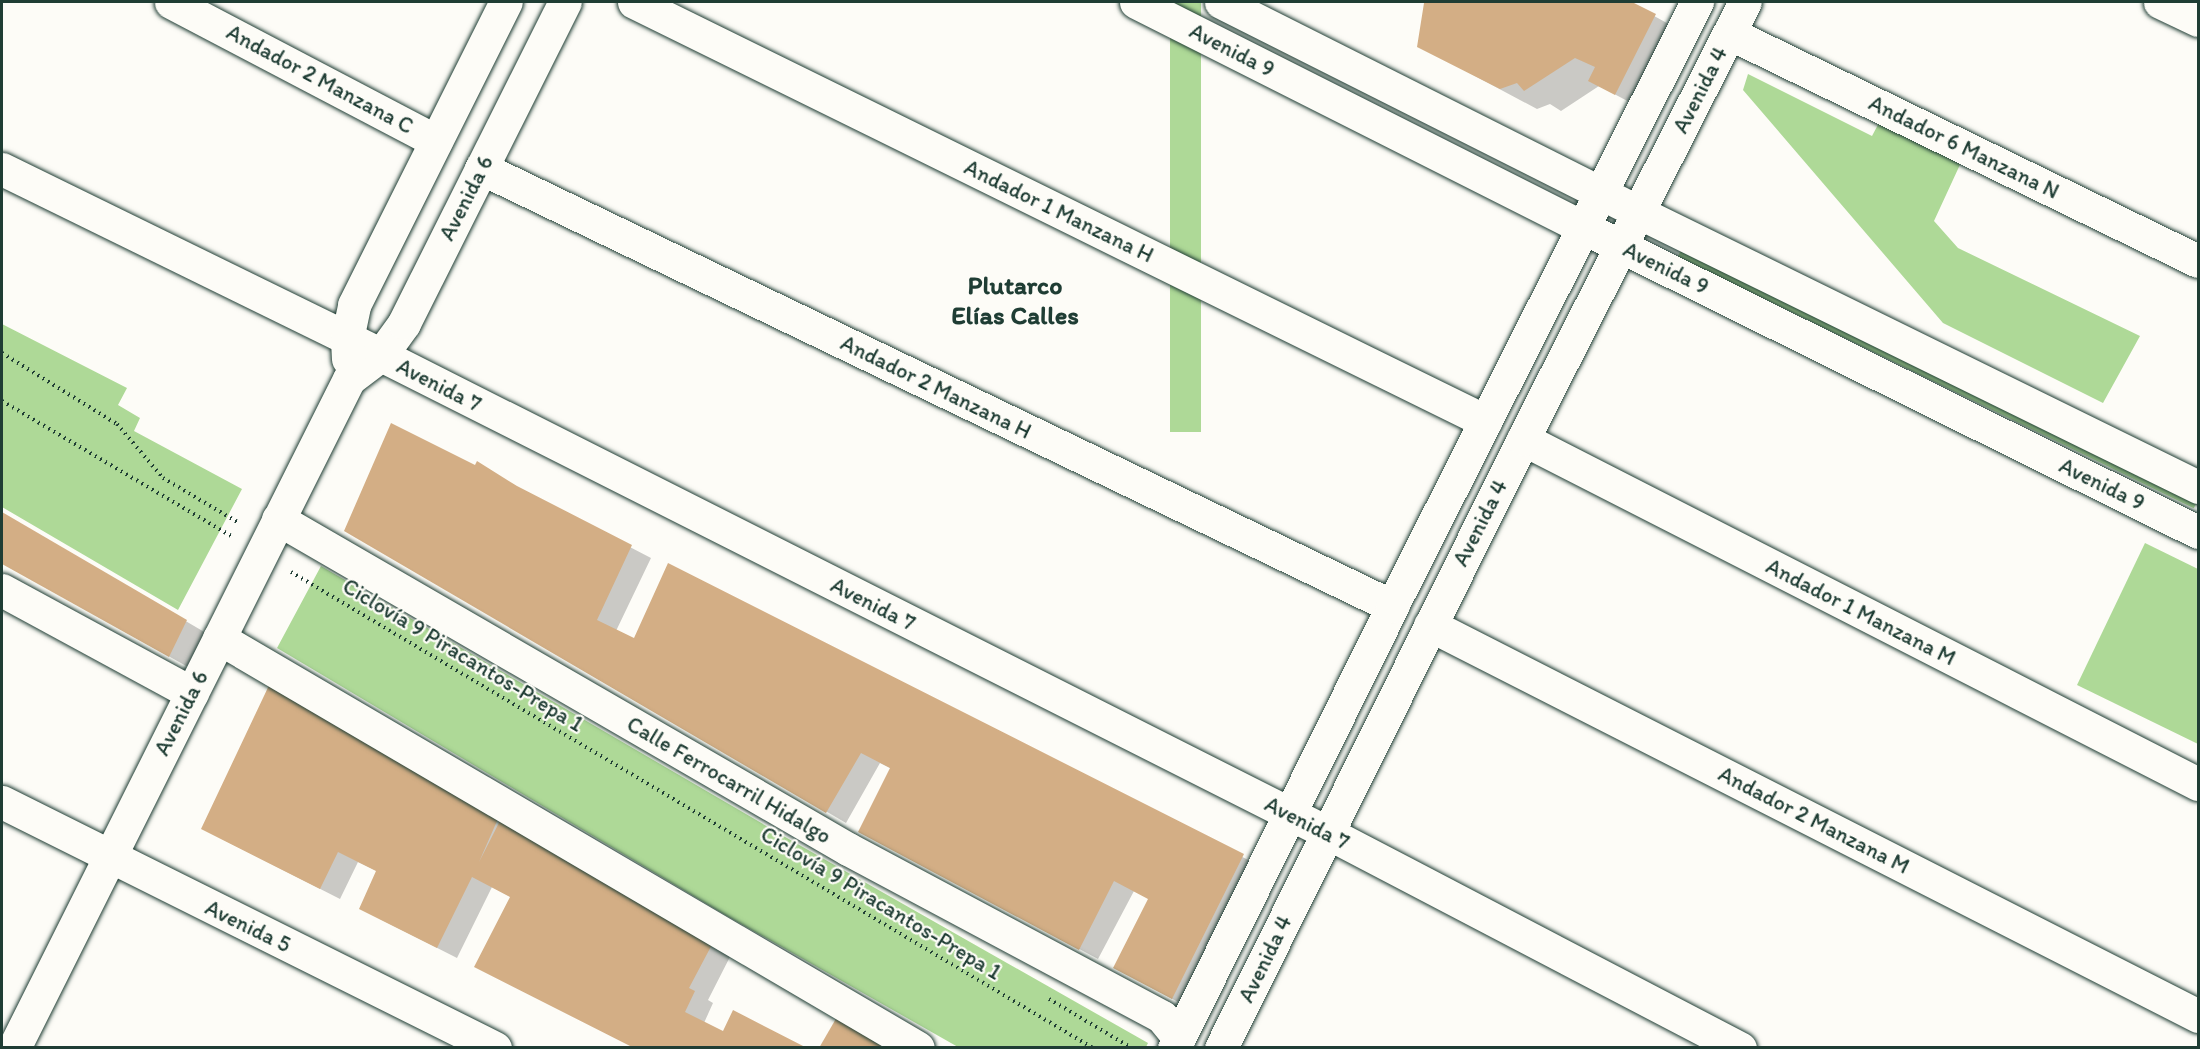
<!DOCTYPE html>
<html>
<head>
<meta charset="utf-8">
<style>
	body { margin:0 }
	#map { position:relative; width:2200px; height:1049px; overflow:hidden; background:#fdfcf7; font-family:Itim,sans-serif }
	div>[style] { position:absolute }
	.green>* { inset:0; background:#aed997; transform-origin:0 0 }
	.shadow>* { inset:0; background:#0003 }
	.building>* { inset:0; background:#d3ae85 }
	.path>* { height:4px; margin-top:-2px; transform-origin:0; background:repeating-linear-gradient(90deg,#1f3d34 0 1.5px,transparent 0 6px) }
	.roads { filter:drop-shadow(0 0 2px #1f3d34) drop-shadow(0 0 2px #1f3d34) }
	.minor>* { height:33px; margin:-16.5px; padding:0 16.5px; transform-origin:16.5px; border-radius:16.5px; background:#fdfcf7 }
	span { translate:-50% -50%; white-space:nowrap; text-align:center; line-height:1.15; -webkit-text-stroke:4.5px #fdfcf7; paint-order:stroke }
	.street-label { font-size:22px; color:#1f3d34 }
	.quarter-label { font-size:26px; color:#1f3d34; font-weight:700 }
	.frame { position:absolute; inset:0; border:3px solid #1f3d34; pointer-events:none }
</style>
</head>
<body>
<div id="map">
	<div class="green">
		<i style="left:1170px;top:2px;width:31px;height:430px"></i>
		<i style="clip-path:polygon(1748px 74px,1872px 136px,1882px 117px,1964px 156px,1934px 221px,1958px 248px,2140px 336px,2103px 403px,1943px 323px,1743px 90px)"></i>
		<i style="left:1684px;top:244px;width:574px;height:14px;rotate:26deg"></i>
		<i style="clip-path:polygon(2px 324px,127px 388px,118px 405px,140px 418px,134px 431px,242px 489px,178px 610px,2px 507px)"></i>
		<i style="clip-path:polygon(2145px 543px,2198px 569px,2198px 744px,2077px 685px)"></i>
		<i style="clip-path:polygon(321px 566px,787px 838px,1148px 1043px,1146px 1047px,958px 1047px,727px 916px,277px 648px)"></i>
	</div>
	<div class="shadow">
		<i style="clip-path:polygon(1425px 2px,1629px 2px,1674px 27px,1635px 105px,1599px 86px,1561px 111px,1550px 104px,1537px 109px,1419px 46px)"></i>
		<i style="clip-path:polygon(526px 493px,651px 558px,616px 631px,634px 640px,669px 565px,1262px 867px,1191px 1009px,1134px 978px,1150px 899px,1134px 891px,1098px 959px,879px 842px,892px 769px,880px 763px,846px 823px,346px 530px)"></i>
		<i style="clip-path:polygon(2px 513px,206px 633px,188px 667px,2px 563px)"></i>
		<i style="clip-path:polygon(272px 681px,734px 949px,708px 1000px,713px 1003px,704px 1023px,724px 1033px,803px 1048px,635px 1048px,511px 897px,492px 887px,457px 958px,380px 919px,377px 871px,358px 862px,340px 899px,222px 839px)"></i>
	</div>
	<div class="building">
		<i style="clip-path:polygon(1424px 3px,1632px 2px,1656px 14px,1615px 95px,1588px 81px,1595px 67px,1575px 58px,1524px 91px,1517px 83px,1500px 89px,1417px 47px)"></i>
		<i style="clip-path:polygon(391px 423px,475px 465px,477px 461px,517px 486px,632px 545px,597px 620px,634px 638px,668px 563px,1244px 854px,1172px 999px,1113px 968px,1148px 899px,1114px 881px,1079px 950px,858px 832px,890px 768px,861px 753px,826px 813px,344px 531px)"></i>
		<i style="clip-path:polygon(2px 512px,187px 620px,169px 657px,2px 564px)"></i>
		<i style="clip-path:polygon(272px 679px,501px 812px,479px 862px,504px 813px,716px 937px,689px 988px,695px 991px,685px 1012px,723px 1031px,733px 1010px,807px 1048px,634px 1048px,474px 967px,510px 897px,472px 877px,437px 948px,359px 909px,376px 871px,338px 852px,320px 889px,201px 829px)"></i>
		<i style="clip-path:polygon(841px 1010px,907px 1048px,819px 1048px)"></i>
	</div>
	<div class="path">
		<i style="left:2px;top:353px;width:135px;rotate:31.7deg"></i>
		<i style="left:117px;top:424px;width:71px;rotate:49.6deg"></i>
		<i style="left:163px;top:478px;width:88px;rotate:30.6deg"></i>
		<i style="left:2px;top:401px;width:268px;rotate:30.5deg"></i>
		<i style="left:291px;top:572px;width:933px;rotate:30.69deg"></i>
		<i style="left:1049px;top:999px;width:96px;rotate:30.6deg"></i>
	</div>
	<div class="roads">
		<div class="minor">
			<i style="left:171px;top:2px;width:299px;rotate:27.7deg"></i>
			<i style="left:634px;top:2px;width:949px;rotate:26.21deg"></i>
			<i style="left:1136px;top:2px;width:502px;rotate:26.77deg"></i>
			<i style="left:1584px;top:228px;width:685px;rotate:26.34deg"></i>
			<i style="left:1221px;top:2px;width:467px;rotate:26.7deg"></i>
			<i style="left:1638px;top:212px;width:624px;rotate:26.15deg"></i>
			<i style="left:2160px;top:2px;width:42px;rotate:25.3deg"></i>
			<i style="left:1729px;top:33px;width:521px;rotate:25.93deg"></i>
			<i style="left:481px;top:168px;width:1011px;rotate:25.68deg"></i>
			<i style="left:2px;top:169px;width:422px;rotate:26.1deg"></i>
			<i style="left:381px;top:355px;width:1061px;rotate:26.78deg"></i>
			<i style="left:1328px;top:833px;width:465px;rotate:27.6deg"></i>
			<i style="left:348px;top:359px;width:20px;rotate:-93deg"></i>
			<i style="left:347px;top:339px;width:35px;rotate:-78deg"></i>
			<i style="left:354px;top:305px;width:339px;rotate:-63.4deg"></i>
			<i style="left:1523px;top:439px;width:758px;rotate:27.07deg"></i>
			<i style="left:278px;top:519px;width:659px;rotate:30.07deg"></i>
			<i style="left:848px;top:849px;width:356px;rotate:28.1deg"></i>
			<i style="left:1162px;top:1017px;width:27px;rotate:51deg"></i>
			<i style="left:2px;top:590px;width:216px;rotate:28.5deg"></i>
			<i style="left:1430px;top:625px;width:862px;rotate:26.98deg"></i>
			<i style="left:219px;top:638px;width:810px;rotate:30.39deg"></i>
			<i style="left:2px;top:802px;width:551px;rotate:26.52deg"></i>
			<i style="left:14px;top:1048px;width:748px;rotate:-63.4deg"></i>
			<i style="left:349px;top:379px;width:40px;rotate:-37deg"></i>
			<i style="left:381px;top:355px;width:39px;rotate:-54deg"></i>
			<i style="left:404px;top:323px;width:359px;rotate:-63.4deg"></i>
			<i style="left:1174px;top:1048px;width:493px;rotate:-63.7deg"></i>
			<i style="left:1392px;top:606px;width:677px;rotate:-63.21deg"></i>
			<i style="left:1221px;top:1048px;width:680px;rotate:-63.62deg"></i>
			<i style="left:1523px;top:439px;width:490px;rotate:-63.1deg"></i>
		</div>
	</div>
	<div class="street-label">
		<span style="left:1232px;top:50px;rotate:27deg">Avenida 9</span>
		<span style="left:320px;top:79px;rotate:28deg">Andador 2 Manzana C</span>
		<span style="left:1700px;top:90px;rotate:-63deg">Avenida 4</span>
		<span style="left:1964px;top:147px;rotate:26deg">Andador 6 Manzana N</span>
		<span style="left:466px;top:198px;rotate:-63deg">Avenida 6</span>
		<span style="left:1059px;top:211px;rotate:26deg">Andador 1 Manzana H</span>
		<span style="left:1666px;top:268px;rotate:26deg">Avenida 9</span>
		<span style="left:439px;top:385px;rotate:27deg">Avenida 7</span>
		<span style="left:936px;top:387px;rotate:26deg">Andador 2 Manzana H</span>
		<span style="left:2102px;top:484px;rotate:26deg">Avenida 9</span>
		<span style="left:1480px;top:523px;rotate:-63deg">Avenida 4</span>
		<span style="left:873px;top:604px;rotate:27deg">Avenida 7</span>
		<span style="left:1861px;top:612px;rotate:27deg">Andador 1 Manzana M</span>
		<span style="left:463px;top:655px;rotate:31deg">Ciclovía 9 Piracantos-Prepa 1</span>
		<span style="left:181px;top:713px;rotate:-63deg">Avenida 6</span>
		<span style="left:729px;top:780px;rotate:30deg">Calle Ferrocarril Hidalgo</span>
		<span style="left:1814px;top:820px;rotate:27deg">Andador 2 Manzana M</span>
		<span style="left:1307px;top:823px;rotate:27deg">Avenida 7</span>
		<span style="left:881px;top:903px;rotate:31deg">Ciclovía 9 Piracantos-Prepa 1</span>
		<span style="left:248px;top:926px;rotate:26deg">Avenida 5</span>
		<span style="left:1265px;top:959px;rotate:-64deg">Avenida 4</span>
	</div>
	<div class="quarter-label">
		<span style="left:1015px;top:301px">Plutarco<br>Elías Calles</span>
	</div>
	<div class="frame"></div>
</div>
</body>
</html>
